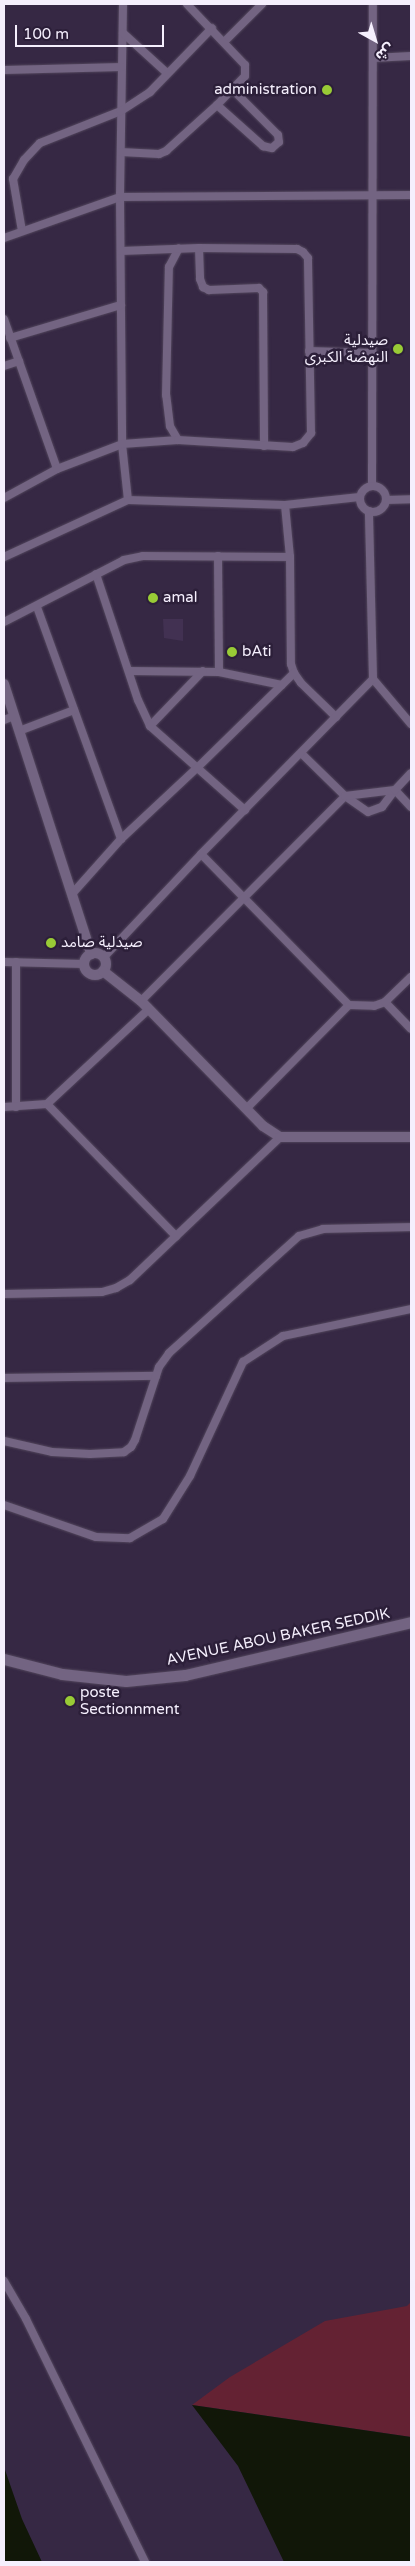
<!DOCTYPE html>
<html>
<head>
<meta charset="utf-8">
<style>
	body { margin:0 }
	#map { position:relative; width:415px; height:2566px; overflow:hidden; background:#362844; font-family:"Varela Round","Noto Sans Arabic",sans-serif }
	div>[style] { position:absolute }
	.built>* { inset:0; background:#423152 }
	.green>* { inset:0; background:#642233 }
	.water>* { inset:0; background:#111708 }
	.roads { filter:drop-shadow(0 0 1px #52465c) drop-shadow(0 0 1px #52465c) }
	.minor>* { height:8px; margin:-4px; padding:0 4px; transform-origin:4px; border-radius:4px; background:#736482 }
	.minor>.ring { margin:-4px; padding:0; box-sizing:content-box; background:none; border:8px solid #736482; border-radius:50% }
	.tertiary>* { height:10px; margin:-5px; padding:0 5px; transform-origin:5px; border-radius:5px; background:#736482 }
	.tertiary>.ring { margin:-5px; padding:0; box-sizing:content-box; background:none; border:10px solid #736482; border-radius:50% }
	.secondary>* { height:11px; margin:-5.5px; padding:0 5.5px; transform-origin:5.5px; border-radius:5.5px; background:#736482 }
	.dots>* { width:14px; height:14px; translate:-50% -50%; box-sizing:border-box; border:2px solid #2c1f39; border-radius:50% }
	span { translate:-50% -50%; white-space:nowrap; text-align:center; line-height:1.15; -webkit-text-stroke:5px #2c1f39; paint-order:stroke }
	.poi-label { font-size:15px; color:#f5effd }
	.right { translate:-100% -50%; text-align:right }
	.left { translate:0 -50%; text-align:left }
	.street-label { font-size:15px; color:#f5effd }
	.frame { position:absolute; inset:0; border:5px solid #f5effd; pointer-events:none }
	.north { position:absolute; left:350px; top:15px; width:50px; height:50px; -webkit-text-stroke:4px #2c1f39; paint-order:stroke; rotate:141deg; font-size:14px; font-weight:700; line-height:20px; text-align:center; color:#f5effd }
	.north::after { content:''; display:block; margin:auto; width:18px; height:22px; background:#f5effd; clip-path:polygon(50% 0,100% 100%,50% 72%,0 100%) }
	.scale { position:absolute; left:15px; top:25px; width:149px; height:22px; box-sizing:border-box; border:2px solid #f5effd; border-top:0; padding-left:6px; font-size:15px; line-height:18px; white-space:nowrap; color:#f5effd; -webkit-text-stroke:4px #2c1f39; paint-order:stroke }
</style>
</head>
<body>
<div id="map">
	<div class="built">
		<i style="clip-path:polygon(163px 619px,183px 619px,183px 641px,164px 638px)"></i>
	</div>
	<div class="green">
		<i style="clip-path:polygon(411px 2302px,411px 2437px,192px 2405px,230px 2377px,325px 2321px,407px 2306px)"></i>
	</div>
	<div class="water">
		<i style="clip-path:polygon(192px 2405px,411px 2437px,411px 2562px,284px 2562px,238px 2466px)"></i>
		<i style="clip-path:polygon(4px 2467px,22px 2519px,42px 2562px,4px 2562px)"></i>
	</div>
	<div class="roads">
		<div class="minor">
			<i style="left:123px;top:4px;width:193px;rotate:90.9deg"></i>
			<i style="left:120px;top:197px;width:247px;rotate:89.5deg"></i>
			<i style="left:122px;top:444px;width:56px;rotate:83.9deg"></i>
			<i style="left:123px;top:33px;width:59px;rotate:42.3deg"></i>
			<i style="left:224px;top:42px;width:54px;rotate:-45deg"></i>
			<i style="left:373px;top:58px;width:38px;rotate:-3deg"></i>
			<i style="left:4px;top:70px;width:118px;rotate:-1.5deg"></i>
			<i style="left:217px;top:105px;width:62px;rotate:41.7deg"></i>
			<i style="left:263px;top:146px;width:9px;rotate:13deg"></i>
			<i style="left:272px;top:148px;width:9px;rotate:-41deg"></i>
			<i style="left:279px;top:142px;width:7px;rotate:-98deg"></i>
			<i style="left:278px;top:135px;width:64px;rotate:-135deg"></i>
			<i style="left:121px;top:152px;width:38px;rotate:3deg"></i>
			<i style="left:159px;top:154px;width:8px;rotate:-23deg"></i>
			<i style="left:166px;top:151px;width:69px;rotate:-42deg"></i>
			<i style="left:217px;top:105px;width:40px;rotate:-46deg"></i>
			<i style="left:245px;top:76px;width:11px;rotate:-90deg"></i>
			<i style="left:245px;top:65px;width:84px;rotate:-133.6deg"></i>
			<i style="left:22px;top:231px;width:53px;rotate:-99.8deg"></i>
			<i style="left:13px;top:179px;width:22px;rotate:-60deg"></i>
			<i style="left:24px;top:160px;width:23px;rotate:-47deg"></i>
			<i style="left:40px;top:143px;width:87px;rotate:-21.6deg"></i>
			<i style="left:121px;top:111px;width:35px;rotate:-33deg"></i>
			<i style="left:150px;top:92px;width:89px;rotate:-45.9deg"></i>
			<i style="left:4px;top:238px;width:123px;rotate:-19.5deg"></i>
			<i style="left:120px;top:197px;width:291px;rotate:-0.4deg"></i>
			<i style="left:199px;top:248px;width:31px;rotate:88deg"></i>
			<i style="left:200px;top:279px;width:9px;rotate:69deg"></i>
			<i style="left:203px;top:287px;width:7px;rotate:27deg"></i>
			<i style="left:209px;top:290px;width:50px;rotate:-2.3deg"></i>
			<i style="left:259px;top:288px;width:6px;rotate:45deg"></i>
			<i style="left:263px;top:292px;width:154px;rotate:89.6deg"></i>
			<i style="left:4px;top:319px;width:159px;rotate:70.5deg"></i>
			<i style="left:57px;top:469px;width:60px;rotate:151.3deg"></i>
			<i style="left:10px;top:338px;width:116px;rotate:-16.6deg"></i>
			<i style="left:309px;top:351px;width:64px;rotate:1.8deg"></i>
			<i style="left:4px;top:366px;width:16px;rotate:-18deg"></i>
			<i style="left:178px;top:440px;width:16px;rotate:-120deg"></i>
			<i style="left:170px;top:426px;width:31px;rotate:-97deg"></i>
			<i style="left:166px;top:395px;width:128px;rotate:-88.7deg"></i>
			<i style="left:169px;top:267px;width:21px;rotate:-62deg"></i>
			<i style="left:57px;top:469px;width:70px;rotate:-21deg"></i>
			<i style="left:122px;top:444px;width:56px;rotate:-4.1deg"></i>
			<i style="left:178px;top:440px;width:115px;rotate:3.5deg"></i>
			<i style="left:293px;top:447px;width:11px;rotate:-22deg"></i>
			<i style="left:303px;top:443px;width:13px;rotate:-51deg"></i>
			<i style="left:311px;top:433px;width:175px;rotate:-91deg"></i>
			<i style="left:308px;top:258px;width:8px;rotate:-130deg"></i>
			<i style="left:303px;top:252px;width:7px;rotate:-153deg"></i>
			<i style="left:297px;top:249px;width:98px;rotate:-179.4deg"></i>
			<i style="left:199px;top:248px;width:78px;rotate:177.8deg"></i>
			<i style="left:372px;top:485px;width:481px;rotate:-89.9deg"></i>
			<i class="ring" style="left:360px;top:486px;width:18px;height:18px"></i>
			<i style="left:386px;top:500px;width:25px;rotate:-2deg"></i>
			<i style="left:285px;top:505px;width:52px;rotate:84.5deg"></i>
			<i style="left:290px;top:557px;width:107px;rotate:89.5deg"></i>
			<i style="left:291px;top:664px;width:9px;rotate:72deg"></i>
			<i style="left:294px;top:673px;width:12px;rotate:55deg"></i>
			<i style="left:301px;top:683px;width:49px;rotate:44.2deg"></i>
			<i style="left:218px;top:556px;width:116px;rotate:89.5deg"></i>
			<i style="left:4px;top:557px;width:136px;rotate:-24.7deg"></i>
			<i style="left:128px;top:500px;width:157px;rotate:1.8deg"></i>
			<i style="left:285px;top:505px;width:75px;rotate:-6.1deg"></i>
			<i style="left:96px;top:574px;width:133px;rotate:71.6deg"></i>
			<i style="left:138px;top:700px;width:29px;rotate:65deg"></i>
			<i style="left:150px;top:726px;width:127px;rotate:41.5deg"></i>
			<i style="left:37px;top:607px;width:247px;rotate:70.1deg"></i>
			<i style="left:4px;top:622px;width:135px;rotate:-27.3deg"></i>
			<i style="left:124px;top:560px;width:19px;rotate:-12deg"></i>
			<i style="left:143px;top:556px;width:147px;rotate:0.4deg"></i>
			<i style="left:129px;top:671px;width:90px;rotate:0.6deg"></i>
			<i style="left:219px;top:672px;width:64px;rotate:11.7deg"></i>
			<i style="left:373px;top:679px;width:59px;rotate:49.8deg"></i>
			<i style="left:4px;top:720px;width:11px;rotate:-22deg"></i>
			<i style="left:150px;top:726px;width:76px;rotate:-46.1deg"></i>
			<i style="left:19px;top:731px;width:59px;rotate:-20.9deg"></i>
			<i style="left:301px;top:753px;width:62px;rotate:44.3deg"></i>
			<i style="left:345px;top:796px;width:28px;rotate:35deg"></i>
			<i style="left:368px;top:812px;width:15px;rotate:-20deg"></i>
			<i style="left:382px;top:807px;width:21px;rotate:-53deg"></i>
			<i style="left:395px;top:790px;width:23px;rotate:47deg"></i>
			<i style="left:201px;top:854px;width:211px;rotate:45.6deg"></i>
			<i style="left:72px;top:894px;width:74px;rotate:-48.3deg"></i>
			<i style="left:121px;top:839px;width:104px;rotate:-43.1deg"></i>
			<i style="left:197px;top:768px;width:136px;rotate:-44.4deg"></i>
			<i style="left:104px;top:957px;width:141px;rotate:-46.7deg"></i>
			<i style="left:201px;top:854px;width:245px;rotate:-45.5deg"></i>
			<i style="left:373px;top:679px;width:168px;rotate:-91.4deg"></i>
			<i style="left:4px;top:962px;width:80px;rotate:1.4deg"></i>
			<i style="left:16px;top:962px;width:145px;rotate:90deg"></i>
			<i style="left:141px;top:1001px;width:289px;rotate:-45.1deg"></i>
			<i style="left:345px;top:796px;width:50px;rotate:-6.8deg"></i>
			<i style="left:395px;top:790px;width:23px;rotate:-47deg"></i>
			<i style="left:385px;top:1002px;width:37px;rotate:46deg"></i>
			<i style="left:47px;top:1104px;width:139px;rotate:-43deg"></i>
			<i style="left:4px;top:1107px;width:43px;rotate:-4deg"></i>
			<i style="left:47px;top:1104px;width:185px;rotate:45.7deg"></i>
			<i style="left:246px;top:1109px;width:146px;rotate:-45.3deg"></i>
			<i style="left:349px;top:1005px;width:25px;rotate:2deg"></i>
			<i style="left:374px;top:1006px;width:12px;rotate:-20deg"></i>
			<i style="left:385px;top:1002px;width:36px;rotate:-44deg"></i>
			<i style="left:4px;top:1294px;width:98px;rotate:-1.2deg"></i>
			<i style="left:102px;top:1292px;width:15px;rotate:-16deg"></i>
			<i style="left:116px;top:1288px;width:16px;rotate:-30deg"></i>
			<i style="left:130px;top:1280px;width:207px;rotate:-43.6deg"></i>
			<i style="left:4px;top:1378px;width:152px;rotate:-0.8deg"></i>
			<i style="left:4px;top:1441px;width:49px;rotate:12.9deg"></i>
			<i style="left:52px;top:1452px;width:38px;rotate:3deg"></i>
			<i style="left:90px;top:1454px;width:34px;rotate:-3deg"></i>
			<i style="left:124px;top:1452px;width:9px;rotate:-36deg"></i>
			<i style="left:131px;top:1447px;width:8px;rotate:-60deg"></i>
			<i style="left:135px;top:1440px;width:77px;rotate:-71.8deg"></i>
			<i style="left:159px;top:1367px;width:17px;rotate:-54deg"></i>
			<i style="left:169px;top:1353px;width:175px;rotate:-42deg"></i>
			<i style="left:299px;top:1236px;width:25px;rotate:-16deg"></i>
			<i style="left:323px;top:1229px;width:88px;rotate:-1.3deg"></i>
			<i style="left:4px;top:1505px;width:97px;rotate:19.2deg"></i>
			<i style="left:96px;top:1537px;width:34px;rotate:2deg"></i>
			<i style="left:130px;top:1538px;width:38px;rotate:-30deg"></i>
			<i style="left:163px;top:1519px;width:51px;rotate:-57.9deg"></i>
			<i style="left:190px;top:1476px;width:126px;rotate:-65.1deg"></i>
			<i style="left:243px;top:1362px;width:48px;rotate:-33deg"></i>
			<i style="left:283px;top:1336px;width:131px;rotate:-11.9deg"></i>
			<i style="left:4px;top:2281px;width:44px;rotate:59.9deg"></i>
			<i style="left:26px;top:2319px;width:271px;rotate:63.9deg"></i>
		</div>
		<div class="tertiary">
			<i style="left:4px;top:684px;width:284px;rotate:72.1deg"></i>
			<i class="ring" style="left:84px;top:953px;width:12px;height:12px"></i>
			<i style="left:103px;top:971px;width:48px;rotate:38.3deg"></i>
			<i style="left:141px;top:1001px;width:175px;rotate:45.7deg"></i>
			<i style="left:263px;top:1126px;width:20px;rotate:33deg"></i>
			<i style="left:280px;top:1137px;width:131px"></i>
		</div>
		<div class="secondary">
			<i style="left:4px;top:1659px;width:60px;rotate:14.5deg"></i>
			<i style="left:62px;top:1674px;width:64px;rotate:6.2deg"></i>
			<i style="left:126px;top:1681px;width:59px;rotate:-5.8deg"></i>
			<i style="left:185px;top:1675px;width:232px;rotate:-13.2deg"></i>
		</div>
	</div>
	<div class="dots">
		<i style="left:327px;top:90px;background:#99cb36"></i>
		<i style="left:398px;top:349px;background:#99cb36"></i>
		<i style="left:153px;top:598px;background:#99cb36"></i>
		<i style="left:232px;top:652px;background:#99cb36"></i>
		<i style="left:51px;top:943px;background:#99cb36"></i>
		<i style="left:70px;top:1701px;background:#99cb36"></i>
	</div>
	<div class="poi-label">
		<span class="right" style="left:317px;top:90px">administration</span>
		<span class="right" style="left:388px;top:349px">صيدلية<br>النهضة الكبرى</span>
		<span class="left" style="left:163px;top:598px">amal</span>
		<span class="left" style="left:242px;top:652px">bAti</span>
		<span class="left" style="left:61px;top:943px">صيدلية صامد</span>
		<span class="left" style="left:80px;top:1701px">poste<br>Sectionnment</span>
	</div>
	<div class="street-label">
		<span style="left:278px;top:1637px;rotate:-12deg">AVENUE ABOU BAKER SEDDIK</span>
	</div>
	<div class="frame"></div>
	<div class="north">ش</div>
	<div class="scale">100 m</div>
</div>
</body>
</html>
